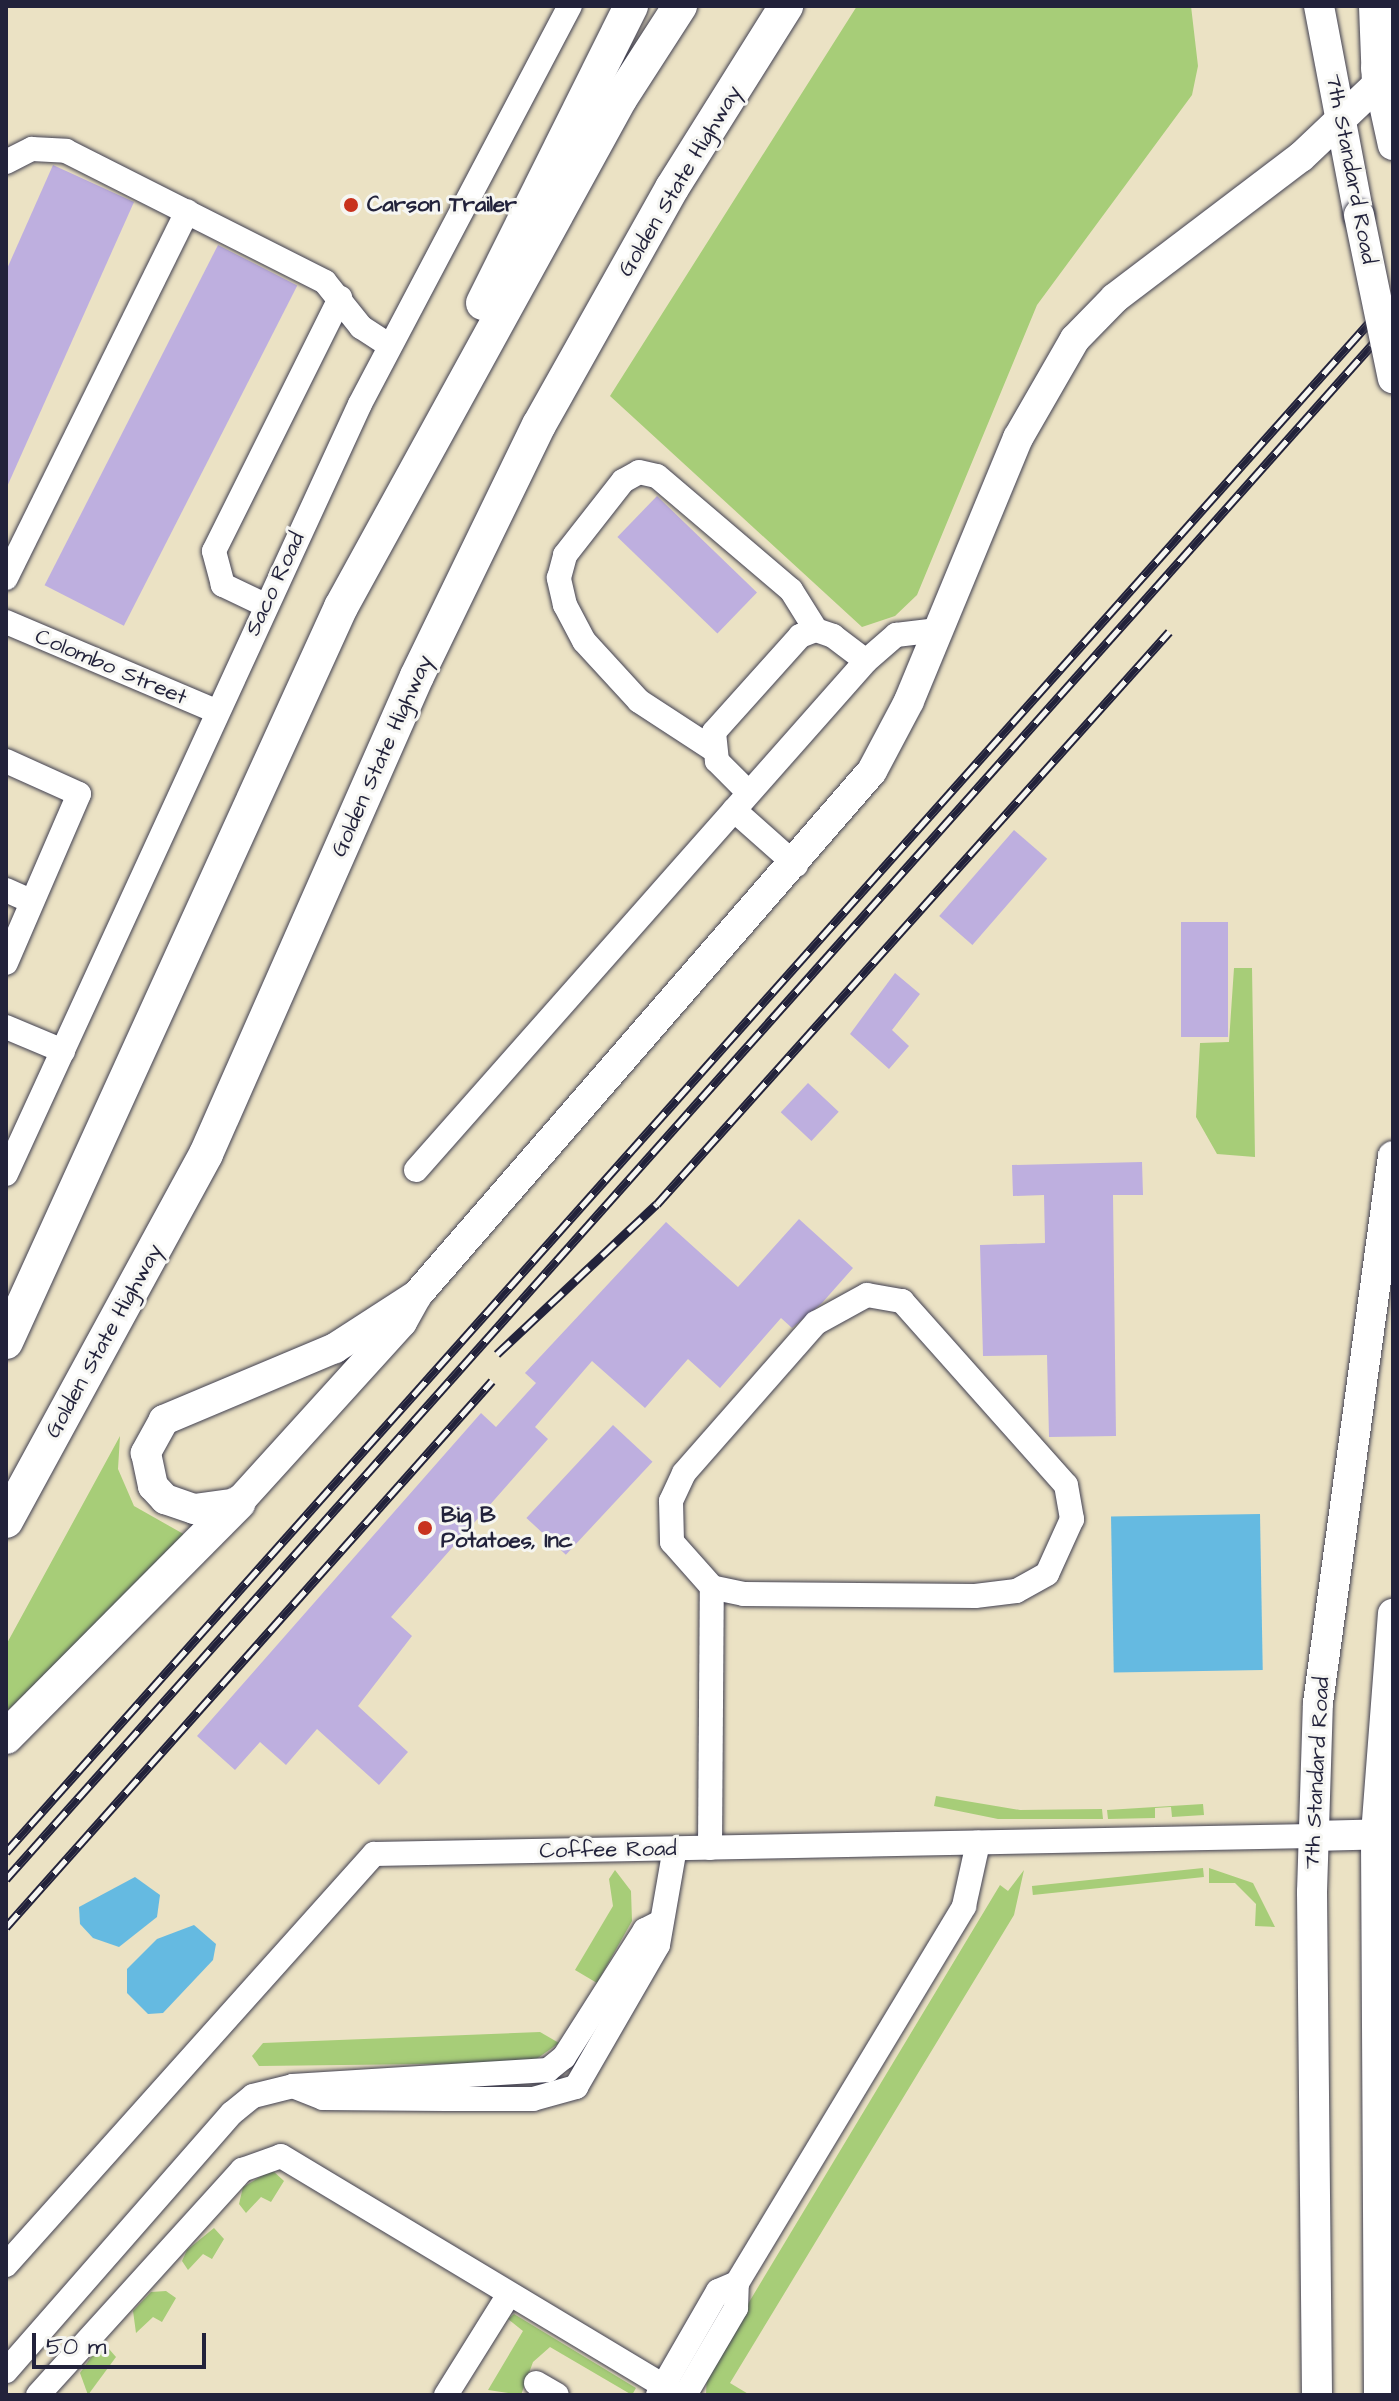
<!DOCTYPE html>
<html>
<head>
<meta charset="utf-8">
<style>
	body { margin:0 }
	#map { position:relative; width:1399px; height:2401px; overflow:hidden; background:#ebe2c4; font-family:"Architects Daughter",sans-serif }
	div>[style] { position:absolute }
	.green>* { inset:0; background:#a7cd78; transform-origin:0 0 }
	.water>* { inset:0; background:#65bae1; transform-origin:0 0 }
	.building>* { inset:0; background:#beafdf; transform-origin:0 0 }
	.roads { filter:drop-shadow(0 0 2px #403f50) drop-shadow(0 0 2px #403f50) }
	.minor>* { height:24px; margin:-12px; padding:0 12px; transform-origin:12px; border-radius:12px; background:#fff }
	.major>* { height:30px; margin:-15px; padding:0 15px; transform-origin:15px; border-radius:15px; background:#fff }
	.highway>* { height:34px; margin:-17px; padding:0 17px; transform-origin:17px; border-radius:17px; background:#fff }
	.rail>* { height:9px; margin-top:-4.5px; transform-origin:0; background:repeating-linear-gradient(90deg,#f6f6f2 0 18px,#22223b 0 36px); box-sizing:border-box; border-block:2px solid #22223b }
	.bridges { filter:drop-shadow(0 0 2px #403f50) drop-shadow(0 0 2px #403f50) }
	.major-bridge>* { height:30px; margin:-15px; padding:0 15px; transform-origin:15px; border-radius:15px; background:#fff }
	.dots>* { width:22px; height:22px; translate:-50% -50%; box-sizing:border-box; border:4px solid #f6f6f2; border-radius:50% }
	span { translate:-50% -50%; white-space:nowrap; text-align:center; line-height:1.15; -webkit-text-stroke:6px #f6f6f2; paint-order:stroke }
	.street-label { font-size:22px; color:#22223b }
	.poi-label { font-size:22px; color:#22223b; font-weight:700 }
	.left { translate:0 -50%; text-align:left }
	.frame { position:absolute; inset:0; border:8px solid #22223b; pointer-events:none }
	.scale { position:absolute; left:32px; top:2333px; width:174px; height:36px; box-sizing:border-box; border:4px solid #22223b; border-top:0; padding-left:10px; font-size:24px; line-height:28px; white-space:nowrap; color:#22223b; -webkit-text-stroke:6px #f6f6f2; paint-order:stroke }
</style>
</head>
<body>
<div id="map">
	<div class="green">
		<i style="clip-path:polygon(857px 6px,1191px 6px,1198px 66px,1192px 95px,1037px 305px,917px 595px,895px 616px,862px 627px,610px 396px)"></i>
		<i style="clip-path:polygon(1234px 968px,1252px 968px,1255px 1157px,1217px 1154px,1196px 1117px,1200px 1043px,1229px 1042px)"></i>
		<i style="clip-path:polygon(120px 1436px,118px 1469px,134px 1506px,187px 1536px,6px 1712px,6px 1645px)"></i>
		<i style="clip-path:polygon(936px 1796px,1020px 1810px,1102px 1809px,1103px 1819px,998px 1819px,934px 1806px)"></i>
		<i style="clip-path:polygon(1203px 1804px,1204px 1815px,1172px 1817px,1171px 1807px,1155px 1808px,1155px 1818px,1108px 1819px,1107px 1810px)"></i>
		<i style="left:1203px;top:1868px;width:9px;height:172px;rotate:84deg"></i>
		<i style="clip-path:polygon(1209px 1868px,1253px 1883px,1275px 1927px,1255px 1926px,1256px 1904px,1235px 1883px,1209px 1883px)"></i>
		<i style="clip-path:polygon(615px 1870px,631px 1891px,632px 1921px,597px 1983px,575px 1970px,613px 1906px,609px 1879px)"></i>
		<i style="clip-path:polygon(1024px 1870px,1014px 1915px,730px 2383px,750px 2395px,706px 2395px,707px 2372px,1000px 1885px,1008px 1891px)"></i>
		<i style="clip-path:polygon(540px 2032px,559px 2043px,535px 2060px,511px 2063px,259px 2066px,252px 2056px,263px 2043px)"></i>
		<i style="clip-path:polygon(272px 2170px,284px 2181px,271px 2202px,261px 2197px,246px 2213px,239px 2204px,243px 2187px)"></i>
		<i style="clip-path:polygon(214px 2228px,224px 2239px,212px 2259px,203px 2254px,188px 2270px,182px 2261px,187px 2250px)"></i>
		<i style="clip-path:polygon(166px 2291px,176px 2298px,162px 2322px,153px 2317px,136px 2333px,133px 2311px,151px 2292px)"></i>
		<i style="clip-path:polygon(514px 2314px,636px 2388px,632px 2395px,550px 2347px,533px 2362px,521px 2395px,488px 2390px,523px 2331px,508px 2319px)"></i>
		<i style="clip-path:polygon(109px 2349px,116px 2357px,88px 2395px,80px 2373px,94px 2353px)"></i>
	</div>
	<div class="water">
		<i style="left:1260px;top:1514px;width:156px;height:149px;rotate:89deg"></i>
		<i style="clip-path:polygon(135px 1877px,160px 1895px,157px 1917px,119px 1947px,93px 1938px,80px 1924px,79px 1907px)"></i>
		<i style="clip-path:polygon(194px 1925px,216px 1944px,213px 1960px,163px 2013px,148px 2014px,127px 1993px,127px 1969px,157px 1939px)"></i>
	</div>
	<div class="building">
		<i style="clip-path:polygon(53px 165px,134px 202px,6px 489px,6px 271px)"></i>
		<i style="left:218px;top:245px;width:89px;height:382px;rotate:27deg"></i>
		<i style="left:657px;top:496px;width:139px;height:57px;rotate:44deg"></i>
		<i style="left:1014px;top:830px;width:44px;height:114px;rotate:41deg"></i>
		<i style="left:1181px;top:922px;width:47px;height:115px"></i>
		<i style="clip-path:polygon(895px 973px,920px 994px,892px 1030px,909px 1046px,889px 1069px,850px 1034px)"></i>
		<i style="left:808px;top:1083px;width:42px;height:40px;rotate:43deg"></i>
		<i style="clip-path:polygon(1142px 1162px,1143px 1195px,1113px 1195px,1116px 1436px,1049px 1437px,1047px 1355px,983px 1356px,980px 1245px,1045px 1243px,1044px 1195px,1013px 1196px,1012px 1165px)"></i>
		<i style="clip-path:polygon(799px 1219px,853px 1268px,822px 1303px,792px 1328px,781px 1318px,720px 1388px,688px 1359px,645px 1408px,592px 1361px,535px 1427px,548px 1439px,391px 1617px,412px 1636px,358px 1706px,408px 1752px,379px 1785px,317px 1729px,286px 1765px,260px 1742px,235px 1770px,197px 1736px,481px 1413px,496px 1427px,536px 1383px,525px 1373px,666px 1222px,738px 1287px)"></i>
		<i style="left:613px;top:1425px;width:54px;height:127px;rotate:43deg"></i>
	</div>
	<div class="roads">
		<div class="minor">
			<i style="left:6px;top:162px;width:29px;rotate:-27deg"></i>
			<i style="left:32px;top:149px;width:34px;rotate:3deg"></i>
			<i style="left:66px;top:151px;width:290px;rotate:26.8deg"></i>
			<i style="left:325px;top:282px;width:58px;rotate:51.3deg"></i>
			<i style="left:361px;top:327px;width:33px;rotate:33deg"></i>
			<i style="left:6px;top:578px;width:409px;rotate:-63.7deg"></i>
			<i style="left:265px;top:605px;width:47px;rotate:-154.5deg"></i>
			<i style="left:223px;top:585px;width:35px;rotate:-105deg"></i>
			<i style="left:214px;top:551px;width:283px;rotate:-63.5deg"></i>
			<i style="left:6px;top:622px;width:228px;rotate:23deg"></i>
			<i style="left:711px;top:748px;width:86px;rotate:-146.9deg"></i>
			<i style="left:639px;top:701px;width:81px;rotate:-132.5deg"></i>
			<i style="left:584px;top:641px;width:41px;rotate:-117.8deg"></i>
			<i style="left:565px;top:605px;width:28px;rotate:-103deg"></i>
			<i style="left:559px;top:578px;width:24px;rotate:-75deg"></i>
			<i style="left:565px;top:555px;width:94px;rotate:-51.9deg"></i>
			<i style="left:623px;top:481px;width:18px;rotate:-29deg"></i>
			<i style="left:639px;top:472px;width:18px;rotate:13deg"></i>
			<i style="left:657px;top:476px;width:176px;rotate:40.4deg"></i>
			<i style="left:791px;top:590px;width:47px;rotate:58deg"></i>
			<i style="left:6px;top:761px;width:80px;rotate:24.3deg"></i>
			<i style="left:79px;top:794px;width:184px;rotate:113.4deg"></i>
			<i style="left:748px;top:792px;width:44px;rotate:-135deg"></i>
			<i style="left:717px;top:761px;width:29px;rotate:-96deg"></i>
			<i style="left:714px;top:732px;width:129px;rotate:-48.1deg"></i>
			<i style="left:800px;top:636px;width:17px;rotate:-21deg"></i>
			<i style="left:816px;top:630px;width:18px;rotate:19deg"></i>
			<i style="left:833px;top:636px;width:41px;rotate:37.1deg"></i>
			<i style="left:734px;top:810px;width:83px;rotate:41.6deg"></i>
			<i style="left:6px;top:890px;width:27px;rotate:24deg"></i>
			<i style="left:6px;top:1027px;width:62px;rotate:22.8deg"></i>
			<i style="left:416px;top:1170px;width:679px;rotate:-48.52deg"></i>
			<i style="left:866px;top:661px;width:40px;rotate:-41deg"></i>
			<i style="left:896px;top:635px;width:42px;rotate:-6.8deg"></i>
			<i style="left:6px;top:1174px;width:847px;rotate:-65.31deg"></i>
			<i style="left:360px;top:404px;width:450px;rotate:-62.2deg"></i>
			<i style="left:867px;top:1295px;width:36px;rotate:10deg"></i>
			<i style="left:902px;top:1301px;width:246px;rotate:48.3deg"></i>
			<i style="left:1066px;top:1485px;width:35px;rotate:80deg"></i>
			<i style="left:1072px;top:1519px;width:60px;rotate:114.4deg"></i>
			<i style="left:1047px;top:1574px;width:35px;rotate:151deg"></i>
			<i style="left:1016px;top:1591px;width:41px;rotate:173deg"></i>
			<i style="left:975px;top:1596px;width:231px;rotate:-179.5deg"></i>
			<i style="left:744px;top:1594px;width:33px;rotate:-168deg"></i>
			<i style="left:712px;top:1587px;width:60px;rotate:-131.6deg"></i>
			<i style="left:672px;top:1542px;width:41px;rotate:-91.4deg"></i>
			<i style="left:671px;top:1501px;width:31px;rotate:-65deg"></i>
			<i style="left:684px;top:1473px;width:200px;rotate:-48.7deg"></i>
			<i style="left:816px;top:1323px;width:58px;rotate:-28.8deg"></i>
			<i style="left:710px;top:1848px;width:261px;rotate:-89.6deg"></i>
			<i style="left:659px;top:1923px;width:16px;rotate:153deg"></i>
			<i style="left:645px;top:1930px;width:151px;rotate:122.5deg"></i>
			<i style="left:564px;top:2057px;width:21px;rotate:141deg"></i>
			<i style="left:548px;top:2070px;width:256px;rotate:176.4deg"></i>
			<i style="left:293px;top:2086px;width:32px;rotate:22deg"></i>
			<i style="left:323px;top:2098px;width:123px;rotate:0.5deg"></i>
			<i style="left:446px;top:2099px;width:87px"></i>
			<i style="left:533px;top:2099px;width:45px;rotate:-15.6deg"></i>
			<i style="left:576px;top:2087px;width:164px;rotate:-60deg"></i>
			<i style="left:658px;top:1945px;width:98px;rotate:-80.1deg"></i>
			<i style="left:6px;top:2265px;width:552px;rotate:-48.16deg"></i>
			<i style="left:374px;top:1854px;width:938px;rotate:-1.1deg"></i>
			<i style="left:6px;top:2371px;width:343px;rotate:-48.8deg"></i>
			<i style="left:232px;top:2113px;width:27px;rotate:-39deg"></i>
			<i style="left:253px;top:2096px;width:41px;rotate:-14deg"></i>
			<i style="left:536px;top:2383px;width:24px;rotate:30deg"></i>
			<i style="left:38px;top:2395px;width:304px;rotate:-47.8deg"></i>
			<i style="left:242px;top:2170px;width:41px;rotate:-19.7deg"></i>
			<i style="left:281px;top:2156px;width:464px;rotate:31deg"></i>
			<i style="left:446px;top:2395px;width:119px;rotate:-58deg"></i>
			<i style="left:658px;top:2395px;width:120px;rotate:-60deg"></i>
			<i style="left:718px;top:2291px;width:21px;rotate:-23deg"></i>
			<i style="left:685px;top:2395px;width:101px;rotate:-59.6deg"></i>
			<i style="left:736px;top:2308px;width:25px;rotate:-88deg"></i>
			<i style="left:737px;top:2283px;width:440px;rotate:-58.9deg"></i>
			<i style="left:964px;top:1906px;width:65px;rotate:-77.5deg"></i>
		</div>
		<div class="major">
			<i style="left:1319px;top:6px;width:213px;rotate:79.2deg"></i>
			<i style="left:1376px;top:68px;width:79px;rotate:77.6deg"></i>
			<i style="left:417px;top:1295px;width:98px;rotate:147.1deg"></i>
			<i style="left:335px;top:1348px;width:186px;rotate:157.2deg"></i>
			<i style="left:164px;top:1420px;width:38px;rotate:119deg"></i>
			<i style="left:146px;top:1453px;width:34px;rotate:78deg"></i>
			<i style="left:153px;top:1486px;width:18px;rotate:47deg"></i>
			<i style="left:165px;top:1499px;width:31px;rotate:19deg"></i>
			<i style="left:194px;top:1509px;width:44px;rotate:-7.8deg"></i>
			<i style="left:238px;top:1503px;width:244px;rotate:-47.8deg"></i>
			<i style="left:402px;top:1322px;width:31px;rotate:-61deg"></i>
			<i style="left:417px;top:1295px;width:694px;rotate:-49.03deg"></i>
			<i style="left:872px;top:771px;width:79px;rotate:-62.1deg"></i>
			<i style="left:909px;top:701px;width:285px;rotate:-67.5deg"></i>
			<i style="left:1018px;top:438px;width:114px;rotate:-60.1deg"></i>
			<i style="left:1075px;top:339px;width:57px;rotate:-45.7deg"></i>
			<i style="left:1115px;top:298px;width:233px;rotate:-37.2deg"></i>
			<i style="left:1301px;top:157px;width:108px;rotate:-43.5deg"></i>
			<i style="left:1312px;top:1836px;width:81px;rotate:-1.4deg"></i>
			<i style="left:1317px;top:2395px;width:503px;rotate:-90.57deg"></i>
			<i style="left:1312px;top:1892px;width:189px;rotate:-88.2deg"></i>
			<i style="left:1318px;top:1703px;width:552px;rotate:-82.19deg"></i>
			<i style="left:1379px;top:2395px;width:561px;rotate:-90.31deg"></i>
			<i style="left:1376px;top:1834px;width:221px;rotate:-85.6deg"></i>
		</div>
		<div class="highway">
			<i style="left:1376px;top:6px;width:77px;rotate:87.8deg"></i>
			<i style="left:483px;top:303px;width:332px;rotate:-63.5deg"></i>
			<i style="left:6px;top:1342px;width:808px;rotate:-65.5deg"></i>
			<i style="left:341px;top:607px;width:580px;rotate:-61.22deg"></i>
			<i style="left:620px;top:99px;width:111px;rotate:-57.2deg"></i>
			<i style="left:6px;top:1521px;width:418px;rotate:-61.4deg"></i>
			<i style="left:206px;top:1154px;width:522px;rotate:-66.18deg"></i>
			<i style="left:417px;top:676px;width:279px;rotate:-64.1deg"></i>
			<i style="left:539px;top:425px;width:272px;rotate:-60.7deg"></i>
			<i style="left:672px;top:188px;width:215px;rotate:-57.9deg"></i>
			<i style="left:6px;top:1737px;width:330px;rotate:-45.2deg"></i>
		</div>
	</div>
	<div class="rail">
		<i style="left:497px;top:1354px;width:219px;rotate:-43.2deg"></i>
		<i style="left:657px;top:1204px;width:768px;rotate:-48.17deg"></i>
		<i style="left:6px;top:1852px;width:2084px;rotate:-48.29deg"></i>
		<i style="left:6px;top:1879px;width:2086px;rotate:-48.32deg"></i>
		<i style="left:6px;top:1927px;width:731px;rotate:-48.33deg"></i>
	</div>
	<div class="bridges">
		<div class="major-bridge">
			<i style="left:1359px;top:215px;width:167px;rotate:78.3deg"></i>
		</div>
	</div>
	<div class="dots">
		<i style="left:351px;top:205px;background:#c8321e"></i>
		<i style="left:425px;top:1528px;background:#c8321e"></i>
	</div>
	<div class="street-label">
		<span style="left:1351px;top:169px;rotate:79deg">7th Standard Road</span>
		<span style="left:680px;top:181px;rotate:-59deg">Golden State Highway</span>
		<span style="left:275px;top:584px;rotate:-65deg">Saco Road</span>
		<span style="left:111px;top:667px;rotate:23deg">Colombo Street</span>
		<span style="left:382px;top:756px;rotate:-66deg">Golden State Highway</span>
		<span style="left:104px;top:1341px;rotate:-61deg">Golden State Highway</span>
		<span style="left:1317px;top:1773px;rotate:-87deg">7th Standard Road</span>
		<span style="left:608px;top:1850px;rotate:-1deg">Coffee Road</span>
	</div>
	<div class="poi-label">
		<span class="left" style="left:367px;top:205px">Carson Trailer</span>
		<span class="left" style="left:441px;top:1528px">Big B<br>Potatoes, Inc</span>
	</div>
	<div class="frame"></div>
	<div class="scale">50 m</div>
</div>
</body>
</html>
